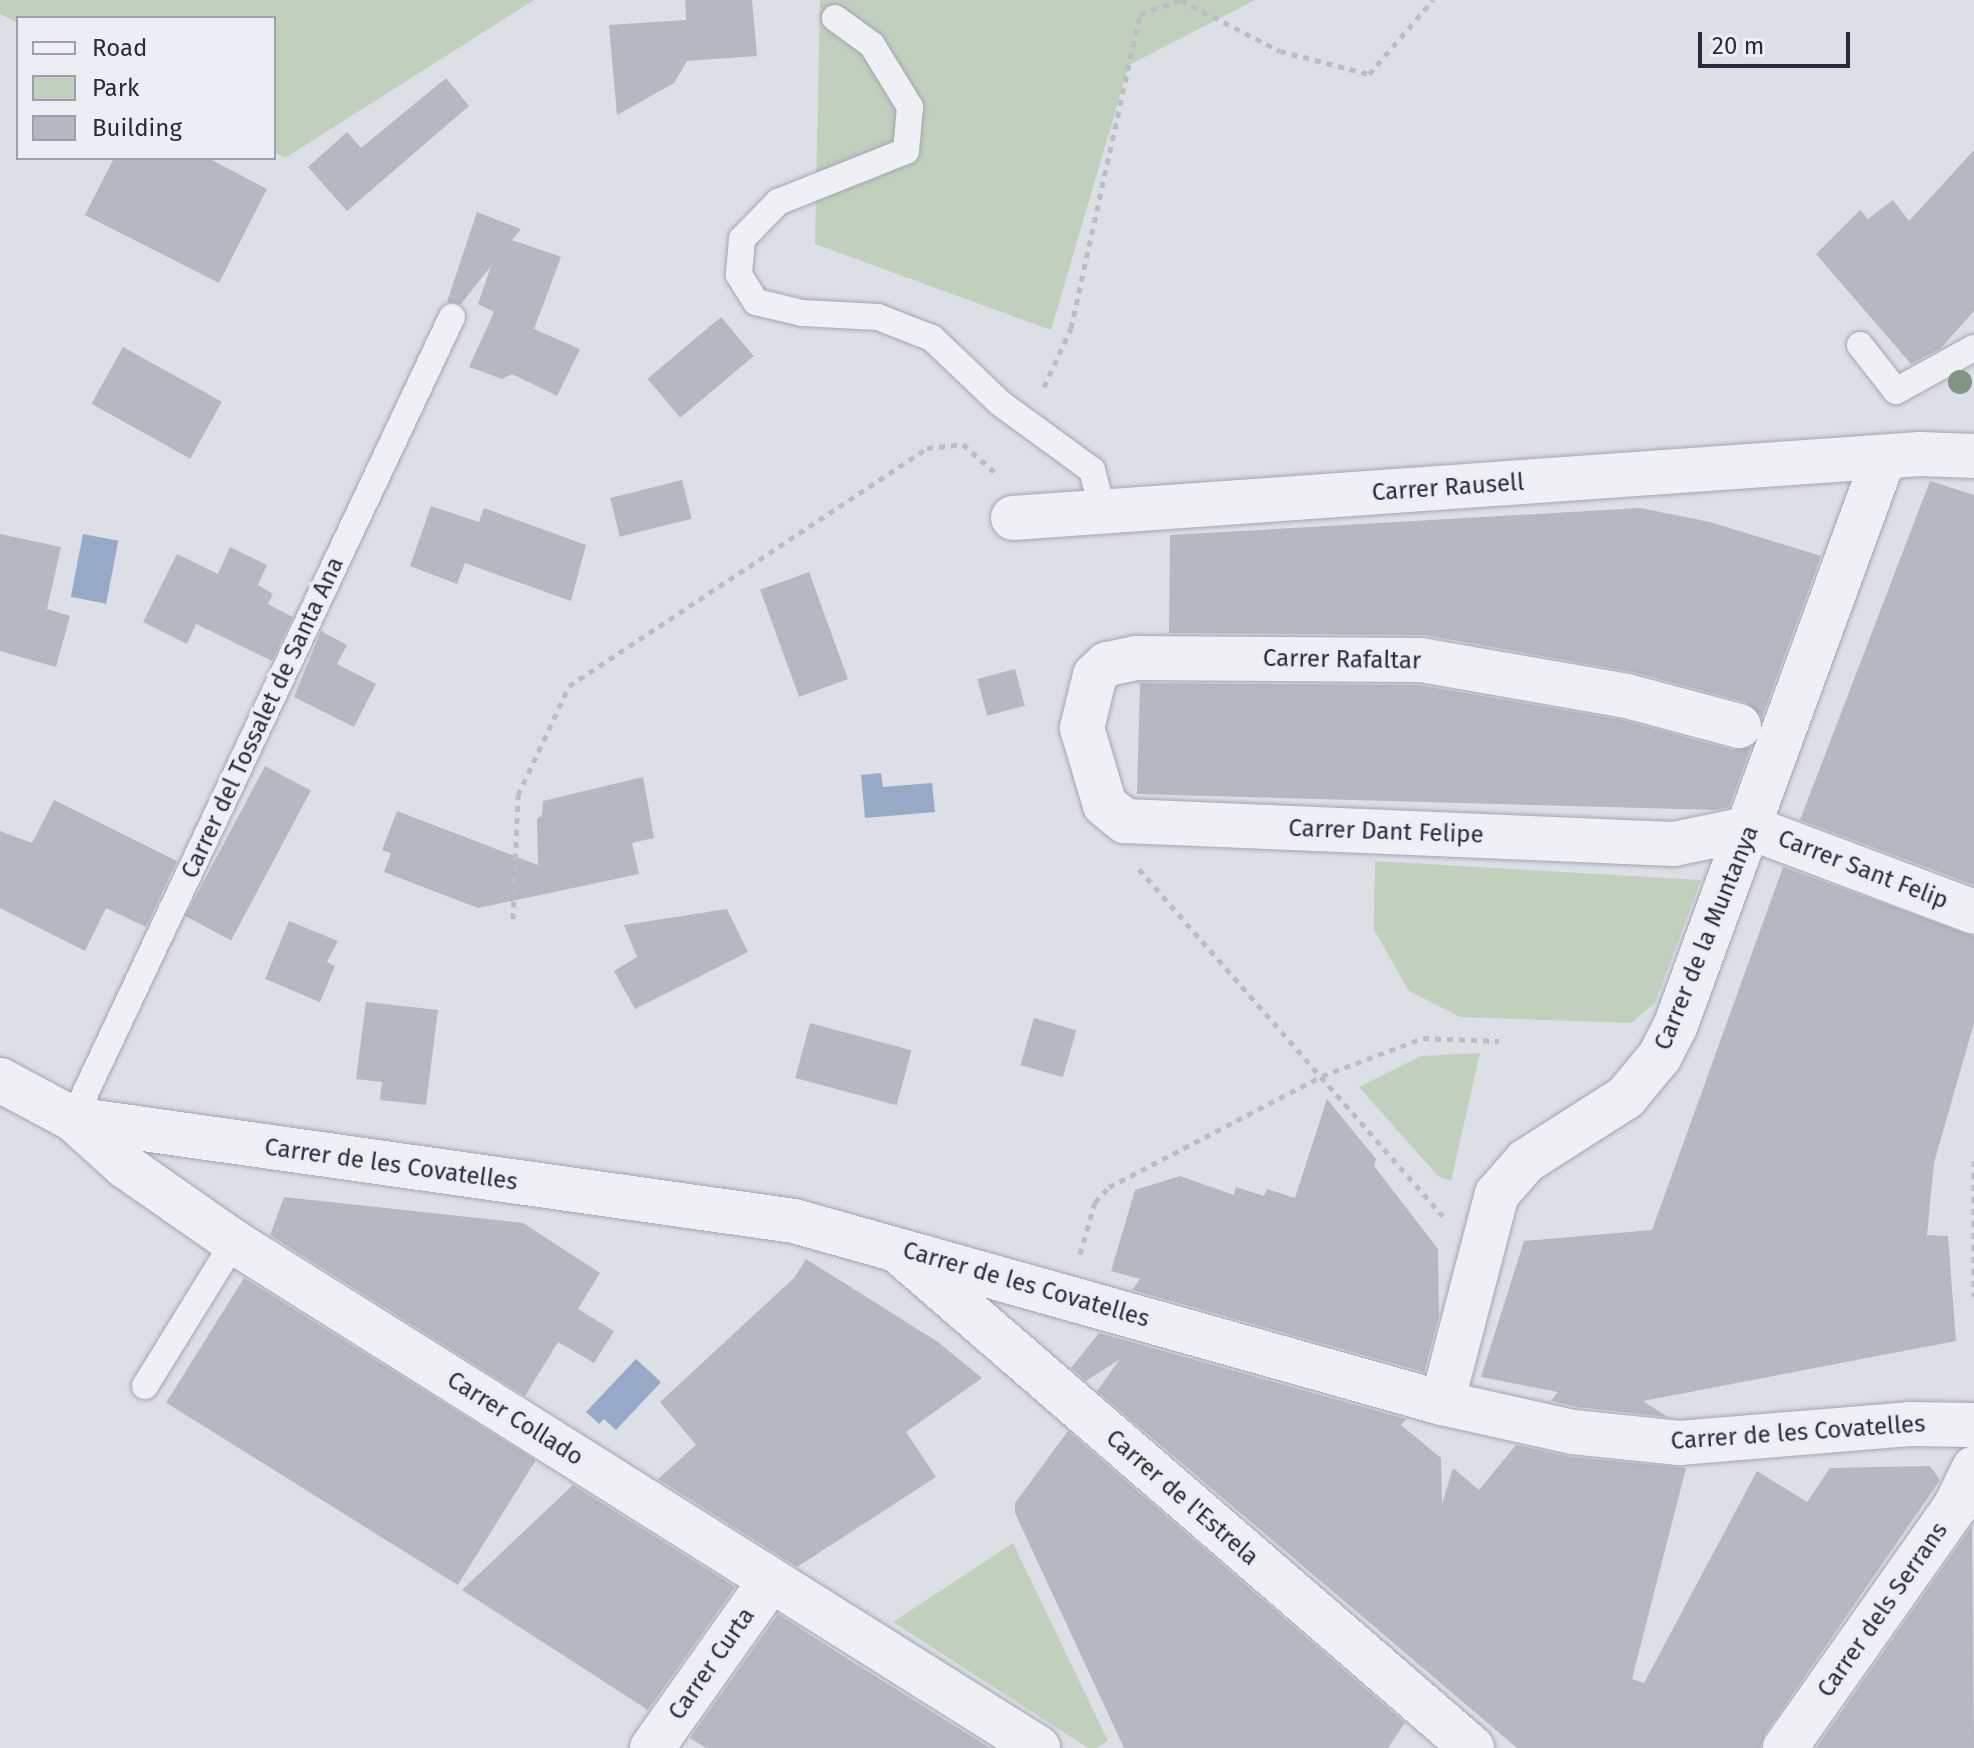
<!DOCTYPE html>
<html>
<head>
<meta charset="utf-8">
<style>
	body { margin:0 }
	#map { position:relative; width:1974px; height:1748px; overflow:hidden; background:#dcdfe6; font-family:"Fira Sans",sans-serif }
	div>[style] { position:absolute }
	.green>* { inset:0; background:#c0d0bd }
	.water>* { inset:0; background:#96aac7; transform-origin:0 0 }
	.building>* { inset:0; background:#b3b8c3; transform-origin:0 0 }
	.path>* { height:5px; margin-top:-2.5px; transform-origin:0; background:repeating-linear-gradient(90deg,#babdc5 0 6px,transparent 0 12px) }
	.roads { filter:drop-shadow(0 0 2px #a2a6b0) drop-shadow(0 0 2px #a2a6b0) }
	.service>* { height:26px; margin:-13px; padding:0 13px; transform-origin:13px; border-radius:13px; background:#eef0f5 }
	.minor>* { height:44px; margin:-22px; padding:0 22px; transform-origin:22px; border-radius:22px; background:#eef0f5 }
	.trees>* { width:24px; height:24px; margin:-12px; border-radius:50%; background:#819584 }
	span { translate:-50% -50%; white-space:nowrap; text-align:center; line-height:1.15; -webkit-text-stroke:7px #ebeef4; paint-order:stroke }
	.street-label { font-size:24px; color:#262c3c }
	.legend { position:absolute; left:16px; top:16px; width:260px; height:144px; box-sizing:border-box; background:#ebeef4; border:2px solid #9ca0aa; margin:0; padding:10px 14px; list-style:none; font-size:24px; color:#262c3c }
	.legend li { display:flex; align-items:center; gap:16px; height:40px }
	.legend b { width:40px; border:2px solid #9ca0aa }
	.scale { position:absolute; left:1698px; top:32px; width:152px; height:36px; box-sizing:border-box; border:4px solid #262c3c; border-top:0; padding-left:10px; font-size:24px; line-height:28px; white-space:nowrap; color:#262c3c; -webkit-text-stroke:6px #ebeef4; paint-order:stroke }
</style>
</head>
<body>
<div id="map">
	<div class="green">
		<i style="clip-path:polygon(0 0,534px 0,285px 158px,274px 152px,274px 18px,18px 18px,18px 23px,0 14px)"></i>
		<i style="clip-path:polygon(820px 0,1255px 0,1129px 65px,1051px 330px,815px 244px)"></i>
		<i style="clip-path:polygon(1375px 861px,1701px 880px,1655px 1003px,1631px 1023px,1460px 1017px,1409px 991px,1374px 930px)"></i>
		<i style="clip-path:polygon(1480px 1053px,1451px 1181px,1438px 1176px,1359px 1087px,1421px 1056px)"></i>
		<i style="clip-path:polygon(1013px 1543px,1108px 1741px,1097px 1748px,1088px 1748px,893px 1622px)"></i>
	</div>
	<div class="water">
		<i style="left:83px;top:534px;width:36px;height:64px;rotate:11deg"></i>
		<i style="clip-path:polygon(881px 773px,883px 787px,932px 783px,935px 812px,865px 818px,861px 775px)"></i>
		<i style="clip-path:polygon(636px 1359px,661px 1382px,616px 1430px,604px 1419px,599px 1424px,586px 1412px)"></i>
	</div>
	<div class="building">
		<i style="clip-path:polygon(685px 0,752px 0,757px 56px,687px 61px,674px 83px,617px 115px,609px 25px,686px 20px)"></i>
		<i style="clip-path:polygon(446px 78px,469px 106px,347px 211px,308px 167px,347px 132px,361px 148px)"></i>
		<i style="clip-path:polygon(1974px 150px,1974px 311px,1941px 348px,1911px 364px,1816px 254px,1860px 210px,1868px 219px,1893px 200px,1909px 221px)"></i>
		<i style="clip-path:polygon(114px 158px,208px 158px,267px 189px,219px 283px,85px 215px)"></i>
		<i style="clip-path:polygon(477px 212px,521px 229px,512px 240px,561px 257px,534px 329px,580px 349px,557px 396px,512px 374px,502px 379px,469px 367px,494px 312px,478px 304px,491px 266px,461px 304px,447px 302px)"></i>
		<i style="left:721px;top:317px;width:51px;height:96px;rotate:50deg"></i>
		<i style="left:123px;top:347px;width:113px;height:65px;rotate:29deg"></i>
		<i style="left:682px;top:480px;width:40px;height:74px;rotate:76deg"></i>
		<i style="clip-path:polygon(1930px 481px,1974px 495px,1974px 885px,1800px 820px)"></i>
		<i style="clip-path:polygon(431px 506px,479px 522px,484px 508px,586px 545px,571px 601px,465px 563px,457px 584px,410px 566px)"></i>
		<i style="clip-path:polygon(1640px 508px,1710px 522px,1821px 556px,1762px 717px,1745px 702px,1633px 672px,1424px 635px,1169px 633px,1170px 535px)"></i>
		<i style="clip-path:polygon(0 534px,61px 547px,47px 609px,70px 616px,56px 667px,0 651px)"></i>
		<i style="clip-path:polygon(230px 547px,267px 565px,258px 585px,273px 594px,268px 604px,293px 617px,272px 661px,196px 624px,187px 644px,143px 622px,177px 554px,218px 574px)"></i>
		<i style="left:809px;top:572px;width:114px;height:52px;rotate:70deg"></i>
		<i style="clip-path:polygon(321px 631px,347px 645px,337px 664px,376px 684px,354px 727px,294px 697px)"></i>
		<i style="left:1015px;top:669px;width:38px;height:39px;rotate:75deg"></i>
		<i style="clip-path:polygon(1140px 683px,1418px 685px,1622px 720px,1733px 750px,1751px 747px,1729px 807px,1716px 810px,1137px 794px)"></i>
		<i style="left:265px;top:766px;width:52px;height:170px;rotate:28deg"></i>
		<i style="clip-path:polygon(643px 777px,654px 838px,632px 843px,639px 874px,478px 908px,384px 872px,391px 853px,382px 850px,397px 811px,538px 865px,537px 819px,542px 815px,543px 801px)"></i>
		<i style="clip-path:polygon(54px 800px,177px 861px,146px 927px,106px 908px,85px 951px,0 908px,0 831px,32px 843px)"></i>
		<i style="clip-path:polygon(1783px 867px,1974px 936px,1974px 1023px,1934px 1163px,1927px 1235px,1948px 1236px,1956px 1341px,1643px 1401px,1668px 1417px,1577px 1407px,1551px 1401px,1558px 1392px,1481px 1377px,1524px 1241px,1652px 1230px)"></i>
		<i style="clip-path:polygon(727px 909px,748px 952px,635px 1009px,614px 971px,637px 957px,624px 925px)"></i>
		<i style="clip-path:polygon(289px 921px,338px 941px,327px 962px,335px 966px,320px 1002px,265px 979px)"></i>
		<i style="clip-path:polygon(366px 1002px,438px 1010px,426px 1105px,380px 1100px,382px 1082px,356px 1079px)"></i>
		<i style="left:1034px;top:1018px;width:44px;height:49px;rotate:16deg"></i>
		<i style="left:810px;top:1023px;width:105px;height:57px;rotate:15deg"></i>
		<i style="clip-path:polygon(1327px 1099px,1376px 1159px,1374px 1166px,1438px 1249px,1439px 1316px,1424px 1372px,1132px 1290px,1140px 1279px,1111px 1271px,1135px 1190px,1180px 1176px,1234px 1195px,1236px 1187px,1264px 1196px,1267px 1189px,1295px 1198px)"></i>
		<i style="clip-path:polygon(284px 1197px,523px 1223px,600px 1273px,578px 1309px,614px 1331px,594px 1363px,558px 1342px,525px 1396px,270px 1235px)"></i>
		<i style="clip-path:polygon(806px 1259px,938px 1342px,982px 1378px,906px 1432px,936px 1477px,797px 1567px,658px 1479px,696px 1445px,660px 1402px,794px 1278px)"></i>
		<i style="left:244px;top:1278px;width:344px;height:147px;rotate:32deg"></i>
		<i style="clip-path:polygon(1099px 1333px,1406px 1419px,1401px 1425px,1441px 1458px,1442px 1504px,1453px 1468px,1479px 1490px,1516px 1445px,1570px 1457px,1686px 1468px,1632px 1679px,1644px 1683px,1757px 1471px,1807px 1502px,1830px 1468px,1930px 1466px,1940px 1480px,1765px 1734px,1760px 1748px,1517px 1748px,1097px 1391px,1120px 1359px,1086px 1381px,1071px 1368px)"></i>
		<i style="clip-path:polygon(1068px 1431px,1405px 1723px,1388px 1748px,1124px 1748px,1015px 1513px,1015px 1503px)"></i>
		<i style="clip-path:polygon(573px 1485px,735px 1587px,648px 1710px,462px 1590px)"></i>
		<i style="clip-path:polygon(1972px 1526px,1974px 1748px,1816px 1748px)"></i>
		<i style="clip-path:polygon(778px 1614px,832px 1649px,990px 1748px,706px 1748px,690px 1738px)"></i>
	</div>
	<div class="path">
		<i style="left:1044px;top:387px;width:65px;rotate:-65.4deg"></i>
		<i style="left:1071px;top:328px;width:321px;rotate:-77.6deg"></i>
		<i style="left:1140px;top:14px;width:43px;rotate:-18.9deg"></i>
		<i style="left:1181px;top:0;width:111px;rotate:27.3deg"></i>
		<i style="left:1280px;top:51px;width:92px;rotate:14.5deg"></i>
		<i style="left:1369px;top:74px;width:98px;rotate:-49.1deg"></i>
		<i style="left:1139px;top:869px;width:461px;rotate:48.8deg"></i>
		<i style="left:513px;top:919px;width:124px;rotate:-87.7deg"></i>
		<i style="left:518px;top:795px;width:120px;rotate:-64.9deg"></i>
		<i style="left:569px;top:686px;width:430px;rotate:-33.6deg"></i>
		<i style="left:927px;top:448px;width:36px;rotate:-6deg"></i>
		<i style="left:963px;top:444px;width:45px;rotate:41.4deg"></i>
		<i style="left:1974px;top:1161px;width:136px;rotate:90deg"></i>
		<i style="left:1080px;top:1254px;width:54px;rotate:-73.9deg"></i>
		<i style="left:1095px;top:1202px;width:21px;rotate:-47deg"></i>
		<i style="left:1109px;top:1187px;width:240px;rotate:-27.5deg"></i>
		<i style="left:1322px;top:1076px;width:108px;rotate:-20.6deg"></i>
		<i style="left:1423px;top:1038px;width:76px;rotate:2.3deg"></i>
	</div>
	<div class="roads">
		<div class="service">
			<i style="left:835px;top:18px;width:46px;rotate:36.1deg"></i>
			<i style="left:872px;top:45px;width:73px;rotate:58.5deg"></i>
			<i style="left:910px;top:107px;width:44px;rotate:95.2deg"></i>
			<i style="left:906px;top:151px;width:138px;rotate:158.3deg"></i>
			<i style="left:778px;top:202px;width:52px;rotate:134.2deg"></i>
			<i style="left:742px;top:239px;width:36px;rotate:95deg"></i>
			<i style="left:739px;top:275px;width:32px;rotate:58deg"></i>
			<i style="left:756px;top:302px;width:47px;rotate:13.4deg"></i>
			<i style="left:802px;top:313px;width:76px;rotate:3deg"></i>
			<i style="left:878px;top:317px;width:58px;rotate:21.3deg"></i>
			<i style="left:932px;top:338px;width:94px;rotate:43.7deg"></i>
			<i style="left:1000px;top:403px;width:114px;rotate:36.1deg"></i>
			<i style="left:1092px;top:470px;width:43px;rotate:75.3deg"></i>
			<i style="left:1860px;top:345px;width:58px;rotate:52deg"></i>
			<i style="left:1896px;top:391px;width:89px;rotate:-28.9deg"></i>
			<i style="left:73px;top:1119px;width:887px;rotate:-64.71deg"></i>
			<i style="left:145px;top:1386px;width:169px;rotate:-58.3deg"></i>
		</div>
		<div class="minor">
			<i style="left:1013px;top:518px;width:909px;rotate:-4.04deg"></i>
			<i style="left:1920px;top:454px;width:54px;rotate:2.1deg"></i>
			<i style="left:1739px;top:726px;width:116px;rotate:-165deg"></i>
			<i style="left:1627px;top:696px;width:210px;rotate:-170.1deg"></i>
			<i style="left:1420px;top:660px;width:284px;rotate:-179.6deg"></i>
			<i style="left:1136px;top:658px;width:30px;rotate:168deg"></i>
			<i style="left:1107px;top:664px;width:16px;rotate:137deg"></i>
			<i style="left:1095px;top:675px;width:55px;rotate:103.8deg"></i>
			<i style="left:1082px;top:728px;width:80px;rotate:73.4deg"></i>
			<i style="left:1105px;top:805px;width:26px;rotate:39deg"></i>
			<i style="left:1125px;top:821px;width:549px;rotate:2.4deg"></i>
			<i style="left:1674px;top:844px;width:79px;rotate:-11.7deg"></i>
			<i style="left:1751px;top:828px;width:238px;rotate:20.6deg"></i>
			<i style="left:0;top:1080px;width:83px;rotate:28.1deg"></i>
			<i style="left:73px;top:1119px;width:70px;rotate:42.1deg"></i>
			<i style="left:125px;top:1166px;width:133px;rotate:34.9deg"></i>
			<i style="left:234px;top:1242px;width:950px;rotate:32.18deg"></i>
			<i style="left:73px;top:1119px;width:728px;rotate:8.05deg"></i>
			<i style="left:794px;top:1221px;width:673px;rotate:15.69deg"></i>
			<i style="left:1442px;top:1403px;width:134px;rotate:12.5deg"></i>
			<i style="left:1573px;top:1432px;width:107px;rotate:5.9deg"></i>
			<i style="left:1679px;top:1443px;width:231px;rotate:-4.7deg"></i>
			<i style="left:1909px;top:1424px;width:65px;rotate:0.9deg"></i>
			<i style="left:899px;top:1252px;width:758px;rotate:40.88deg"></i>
			<i style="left:1442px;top:1403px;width:216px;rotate:-75.3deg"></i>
			<i style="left:1497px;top:1194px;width:44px;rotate:-48.7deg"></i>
			<i style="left:1526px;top:1161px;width:119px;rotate:-32.6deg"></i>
			<i style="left:1626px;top:1097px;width:53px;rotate:-50.3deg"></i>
			<i style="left:1660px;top:1056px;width:33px;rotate:-63deg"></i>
			<i style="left:1675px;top:1027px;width:607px;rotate:-69.86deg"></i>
			<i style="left:652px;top:1748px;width:206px;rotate:-54.7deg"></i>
			<i style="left:1785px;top:1748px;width:295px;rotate:-54.8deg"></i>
			<i style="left:1955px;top:1507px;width:43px;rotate:-64deg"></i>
		</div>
	</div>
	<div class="trees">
		<i style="left:1960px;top:382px"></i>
	</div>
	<div class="street-label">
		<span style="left:1448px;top:488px;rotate:-4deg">Carrer Rausell</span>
		<span style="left:1342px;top:660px;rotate:1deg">Carrer Rafaltar</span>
		<span style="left:263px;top:718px;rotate:-65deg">Carrer del Tossalet de Santa Ana</span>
		<span style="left:1386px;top:832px;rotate:2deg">Carrer Dant Felipe</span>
		<span style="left:1863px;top:870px;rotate:21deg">Carrer Sant Felip</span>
		<span style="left:1707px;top:938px;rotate:-68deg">Carrer de la Muntanya</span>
		<span style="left:391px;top:1165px;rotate:8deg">Carrer de les Covatelles</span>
		<span style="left:1026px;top:1285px;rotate:16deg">Carrer de les Covatelles</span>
		<span style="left:515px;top:1419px;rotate:32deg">Carrer Collado</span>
		<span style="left:1798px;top:1433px;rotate:-4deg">Carrer de les Covatelles</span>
		<span style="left:1182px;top:1498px;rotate:41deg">Carrer de l'Estrela</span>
		<span style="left:1883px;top:1610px;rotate:-55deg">Carrer dels Serrans</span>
		<span style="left:712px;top:1664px;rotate:-55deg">Carrer Curta</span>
	</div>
	<ul class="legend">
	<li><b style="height:10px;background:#eef0f5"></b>Road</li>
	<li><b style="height:22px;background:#c0d0bd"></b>Park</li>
	<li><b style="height:22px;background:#b3b8c3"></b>Building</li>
	</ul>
	<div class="scale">20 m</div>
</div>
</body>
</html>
